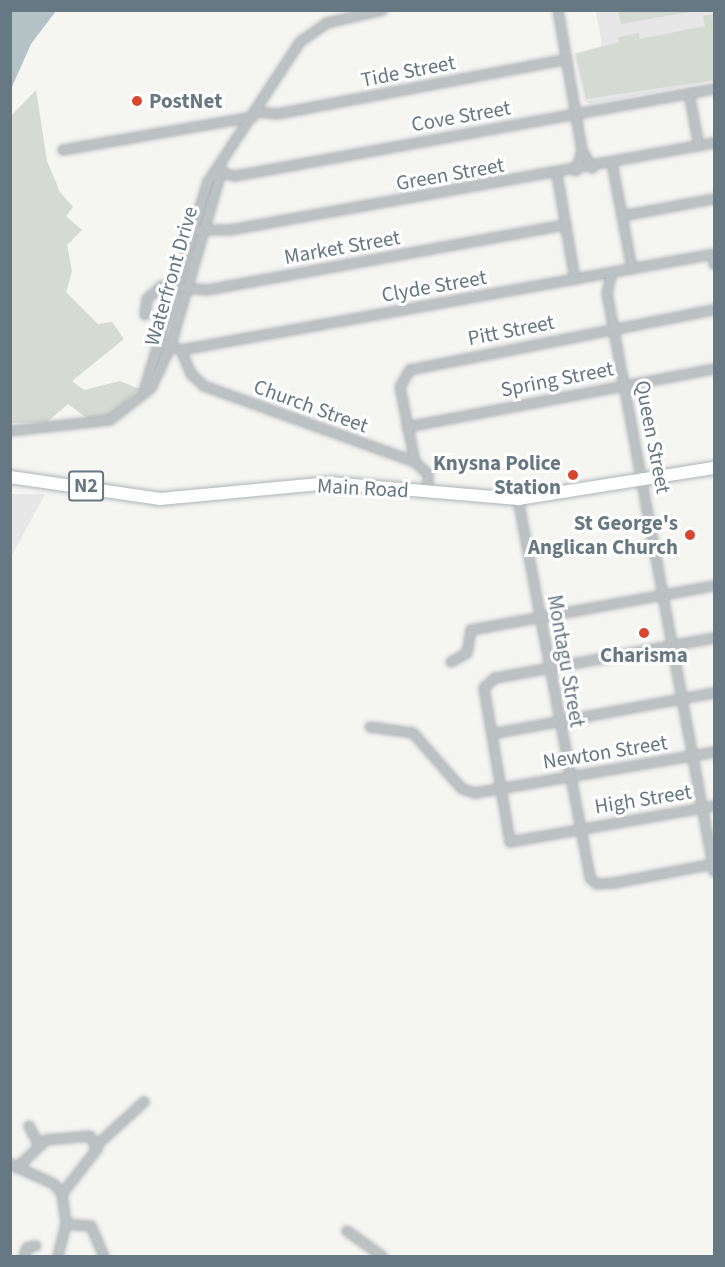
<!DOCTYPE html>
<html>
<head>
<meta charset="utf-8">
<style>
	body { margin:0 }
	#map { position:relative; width:725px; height:1267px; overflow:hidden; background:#f5f5f2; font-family:"Source Sans 3",sans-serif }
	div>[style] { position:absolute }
	.built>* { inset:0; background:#e6e7e6 }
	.green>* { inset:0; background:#d5dad2 }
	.water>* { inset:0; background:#b4c2c5 }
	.roads { filter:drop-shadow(0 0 2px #b0b5b7) drop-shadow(0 0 2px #b0b5b7) }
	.minor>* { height:8px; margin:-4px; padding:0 4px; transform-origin:4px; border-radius:4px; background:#bcc1c4 }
	.highway>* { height:12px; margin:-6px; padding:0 6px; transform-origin:6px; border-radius:6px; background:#fff }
	.dots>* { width:16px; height:16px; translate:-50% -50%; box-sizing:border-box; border:3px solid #fff; border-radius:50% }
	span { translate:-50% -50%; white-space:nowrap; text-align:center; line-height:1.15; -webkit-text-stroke:6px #fff; paint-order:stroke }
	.shield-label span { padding:2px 4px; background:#fff; border:2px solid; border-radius:4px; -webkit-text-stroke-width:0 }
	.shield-label { font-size:20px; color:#667881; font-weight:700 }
	.street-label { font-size:21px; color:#667881 }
	.poi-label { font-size:21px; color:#667881; font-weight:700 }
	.left { translate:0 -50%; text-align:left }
	.right { translate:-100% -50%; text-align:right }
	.frame { position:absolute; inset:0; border:12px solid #667881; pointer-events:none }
</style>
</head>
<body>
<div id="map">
	<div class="built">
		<i style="clip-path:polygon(596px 11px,714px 11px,714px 81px,591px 104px,584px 101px,574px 53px,602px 46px)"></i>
		<i style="clip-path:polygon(11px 494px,45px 494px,11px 557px,10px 494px)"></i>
	</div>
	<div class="green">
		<i style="clip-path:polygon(618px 11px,618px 10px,695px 11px,621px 24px)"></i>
		<i style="clip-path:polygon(714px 14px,714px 80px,586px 99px,576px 54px,619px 42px,618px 37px,639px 33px,640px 39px,705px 26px,703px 16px)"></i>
		<i style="clip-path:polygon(36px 90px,47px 161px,60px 192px,73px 207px,66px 216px,82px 230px,67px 245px,72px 271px,66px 292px,98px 324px,112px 322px,124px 339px,72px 381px,84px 390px,120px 381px,139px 389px,109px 417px,87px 418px,68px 404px,47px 422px,11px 423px,10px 117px)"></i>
	</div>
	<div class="water">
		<i style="clip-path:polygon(11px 10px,56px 11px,31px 44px,11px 89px)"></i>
	</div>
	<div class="roads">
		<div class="minor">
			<i style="left:558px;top:10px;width:142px;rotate:80.3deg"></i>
			<i style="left:582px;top:150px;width:21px;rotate:61deg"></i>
			<i style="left:689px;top:93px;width:54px;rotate:79.3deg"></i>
			<i style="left:257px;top:112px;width:20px;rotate:6deg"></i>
			<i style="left:277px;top:114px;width:295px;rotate:-10.7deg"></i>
			<i style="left:63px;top:150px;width:193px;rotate:-9.9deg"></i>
			<i style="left:612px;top:163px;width:108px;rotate:79.3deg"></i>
			<i style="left:576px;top:171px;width:22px;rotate:-74deg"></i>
			<i style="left:215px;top:172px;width:20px;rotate:11deg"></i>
			<i style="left:235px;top:176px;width:487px;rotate:-10.3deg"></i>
			<i style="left:557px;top:174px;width:107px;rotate:80.3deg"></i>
			<i style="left:622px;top:216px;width:94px;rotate:-10.5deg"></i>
			<i style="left:191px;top:230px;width:39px"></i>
			<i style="left:230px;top:230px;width:492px;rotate:-10.2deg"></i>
			<i style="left:713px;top:255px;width:9px;rotate:84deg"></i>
			<i style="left:612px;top:272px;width:22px;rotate:103deg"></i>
			<i style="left:607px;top:293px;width:588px;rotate:79.51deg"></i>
			<i style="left:145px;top:315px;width:16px;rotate:-83deg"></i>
			<i style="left:147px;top:299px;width:20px;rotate:-41deg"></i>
			<i style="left:162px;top:286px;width:45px;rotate:5.1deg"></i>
			<i style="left:207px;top:290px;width:365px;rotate:-10.3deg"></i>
			<i style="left:161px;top:343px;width:21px;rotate:19deg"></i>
			<i style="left:181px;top:350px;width:542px;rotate:-10.21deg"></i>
			<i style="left:181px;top:350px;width:26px;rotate:67deg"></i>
			<i style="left:191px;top:374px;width:18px;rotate:43deg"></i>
			<i style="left:204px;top:386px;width:224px;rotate:19.8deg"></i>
			<i style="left:415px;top:462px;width:18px;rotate:43deg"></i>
			<i style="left:428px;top:474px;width:17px;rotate:90deg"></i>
			<i style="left:143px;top:394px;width:222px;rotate:-73deg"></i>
			<i style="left:208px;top:182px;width:168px;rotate:-56.7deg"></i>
			<i style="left:300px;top:42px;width:33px;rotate:-35deg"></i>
			<i style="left:327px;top:23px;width:57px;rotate:-13.1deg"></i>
			<i style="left:407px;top:427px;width:312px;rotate:-10.7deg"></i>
			<i style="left:10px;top:431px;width:101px;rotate:-6.3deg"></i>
			<i style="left:110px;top:420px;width:52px;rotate:-38deg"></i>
			<i style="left:151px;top:388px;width:44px;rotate:-64.6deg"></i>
			<i style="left:170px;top:348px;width:186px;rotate:-73.8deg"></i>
			<i style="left:415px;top:462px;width:76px;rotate:-101.3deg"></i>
			<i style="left:400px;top:387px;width:20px;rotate:-60deg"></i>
			<i style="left:410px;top:370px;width:310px;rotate:-11.2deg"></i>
			<i style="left:518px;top:499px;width:386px;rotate:79.2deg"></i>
			<i style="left:590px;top:878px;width:9px;rotate:41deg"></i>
			<i style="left:597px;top:884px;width:17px;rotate:-3deg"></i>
			<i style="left:614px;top:883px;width:102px;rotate:-10.8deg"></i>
			<i style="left:714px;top:638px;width:223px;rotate:169.6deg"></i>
			<i style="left:495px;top:678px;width:15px;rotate:138deg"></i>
			<i style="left:484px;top:688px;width:156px;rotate:80.4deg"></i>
			<i style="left:510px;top:842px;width:207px;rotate:-10deg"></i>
			<i style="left:451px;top:662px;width:18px;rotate:-29deg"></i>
			<i style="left:467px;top:653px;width:23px;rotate:-80deg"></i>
			<i style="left:471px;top:630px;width:247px;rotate:-10.3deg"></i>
			<i style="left:370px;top:727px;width:43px;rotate:7.9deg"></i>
			<i style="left:413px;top:733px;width:74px;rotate:48.8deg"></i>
			<i style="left:462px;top:789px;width:14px;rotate:17deg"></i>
			<i style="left:475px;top:793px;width:242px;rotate:-9.7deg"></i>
			<i style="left:492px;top:734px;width:226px;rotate:-10.5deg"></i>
			<i style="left:29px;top:1126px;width:20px;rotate:63deg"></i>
			<i style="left:97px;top:1145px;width:64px;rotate:-42.5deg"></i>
			<i style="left:10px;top:1164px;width:48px;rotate:24.4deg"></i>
			<i style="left:54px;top:1184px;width:13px;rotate:51deg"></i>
			<i style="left:62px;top:1194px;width:30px;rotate:82deg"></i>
			<i style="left:66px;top:1224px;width:33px;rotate:104deg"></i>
			<i style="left:17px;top:1168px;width:40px;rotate:-44deg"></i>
			<i style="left:46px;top:1140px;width:44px;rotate:-5.2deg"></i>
			<i style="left:90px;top:1136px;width:15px;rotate:62deg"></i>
			<i style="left:97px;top:1149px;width:57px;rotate:127.9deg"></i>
			<i style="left:66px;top:1224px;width:25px;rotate:5deg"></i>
			<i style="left:91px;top:1226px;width:33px;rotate:67deg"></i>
			<i style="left:347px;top:1231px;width:43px;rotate:35.5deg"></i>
			<i style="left:24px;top:1256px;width:9px;rotate:-69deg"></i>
			<i style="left:27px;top:1248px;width:9px;rotate:-13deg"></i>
		</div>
		<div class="highway">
			<i style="left:10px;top:477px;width:152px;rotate:8.3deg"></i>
			<i style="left:160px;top:499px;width:171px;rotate:-5.4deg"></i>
			<i style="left:330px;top:483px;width:189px;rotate:4.9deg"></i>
			<i style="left:518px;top:499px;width:198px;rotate:-9deg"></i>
		</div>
	</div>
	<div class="dots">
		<i style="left:137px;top:101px;background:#d84630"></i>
		<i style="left:573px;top:475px;background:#d84630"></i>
		<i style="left:690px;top:535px;background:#d84630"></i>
		<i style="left:644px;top:633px;background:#d84630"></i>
	</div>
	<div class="shield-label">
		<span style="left:86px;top:486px">N2</span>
	</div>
	<div class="street-label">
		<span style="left:408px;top:71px;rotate:-11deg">Tide Street</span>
		<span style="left:461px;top:116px;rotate:-10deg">Cove Street</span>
		<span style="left:450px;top:174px;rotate:-10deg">Green Street</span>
		<span style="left:342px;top:247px;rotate:-10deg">Market Street</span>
		<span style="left:171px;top:276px;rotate:-74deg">Waterfront Drive</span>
		<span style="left:434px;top:286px;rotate:-10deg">Clyde Street</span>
		<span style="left:511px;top:330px;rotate:-11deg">Pitt Street</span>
		<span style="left:557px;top:379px;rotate:-11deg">Spring Street</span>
		<span style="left:311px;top:406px;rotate:20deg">Church Street</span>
		<span style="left:653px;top:437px;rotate:79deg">Queen Street</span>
		<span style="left:363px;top:488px;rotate:3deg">Main Road</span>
		<span style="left:566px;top:661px;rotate:80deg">Montagu Street</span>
		<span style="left:605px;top:752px;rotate:-9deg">Newton Street</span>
		<span style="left:643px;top:799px;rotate:-9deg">High Street</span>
	</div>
	<div class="poi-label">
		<span class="left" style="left:149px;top:101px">PostNet</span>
		<span class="right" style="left:561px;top:475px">Knysna Police<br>Station</span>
		<span class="right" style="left:678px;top:535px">St George's<br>Anglican Church</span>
		<span style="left:644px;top:655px">Charisma</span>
	</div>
	<div class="frame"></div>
</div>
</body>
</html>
